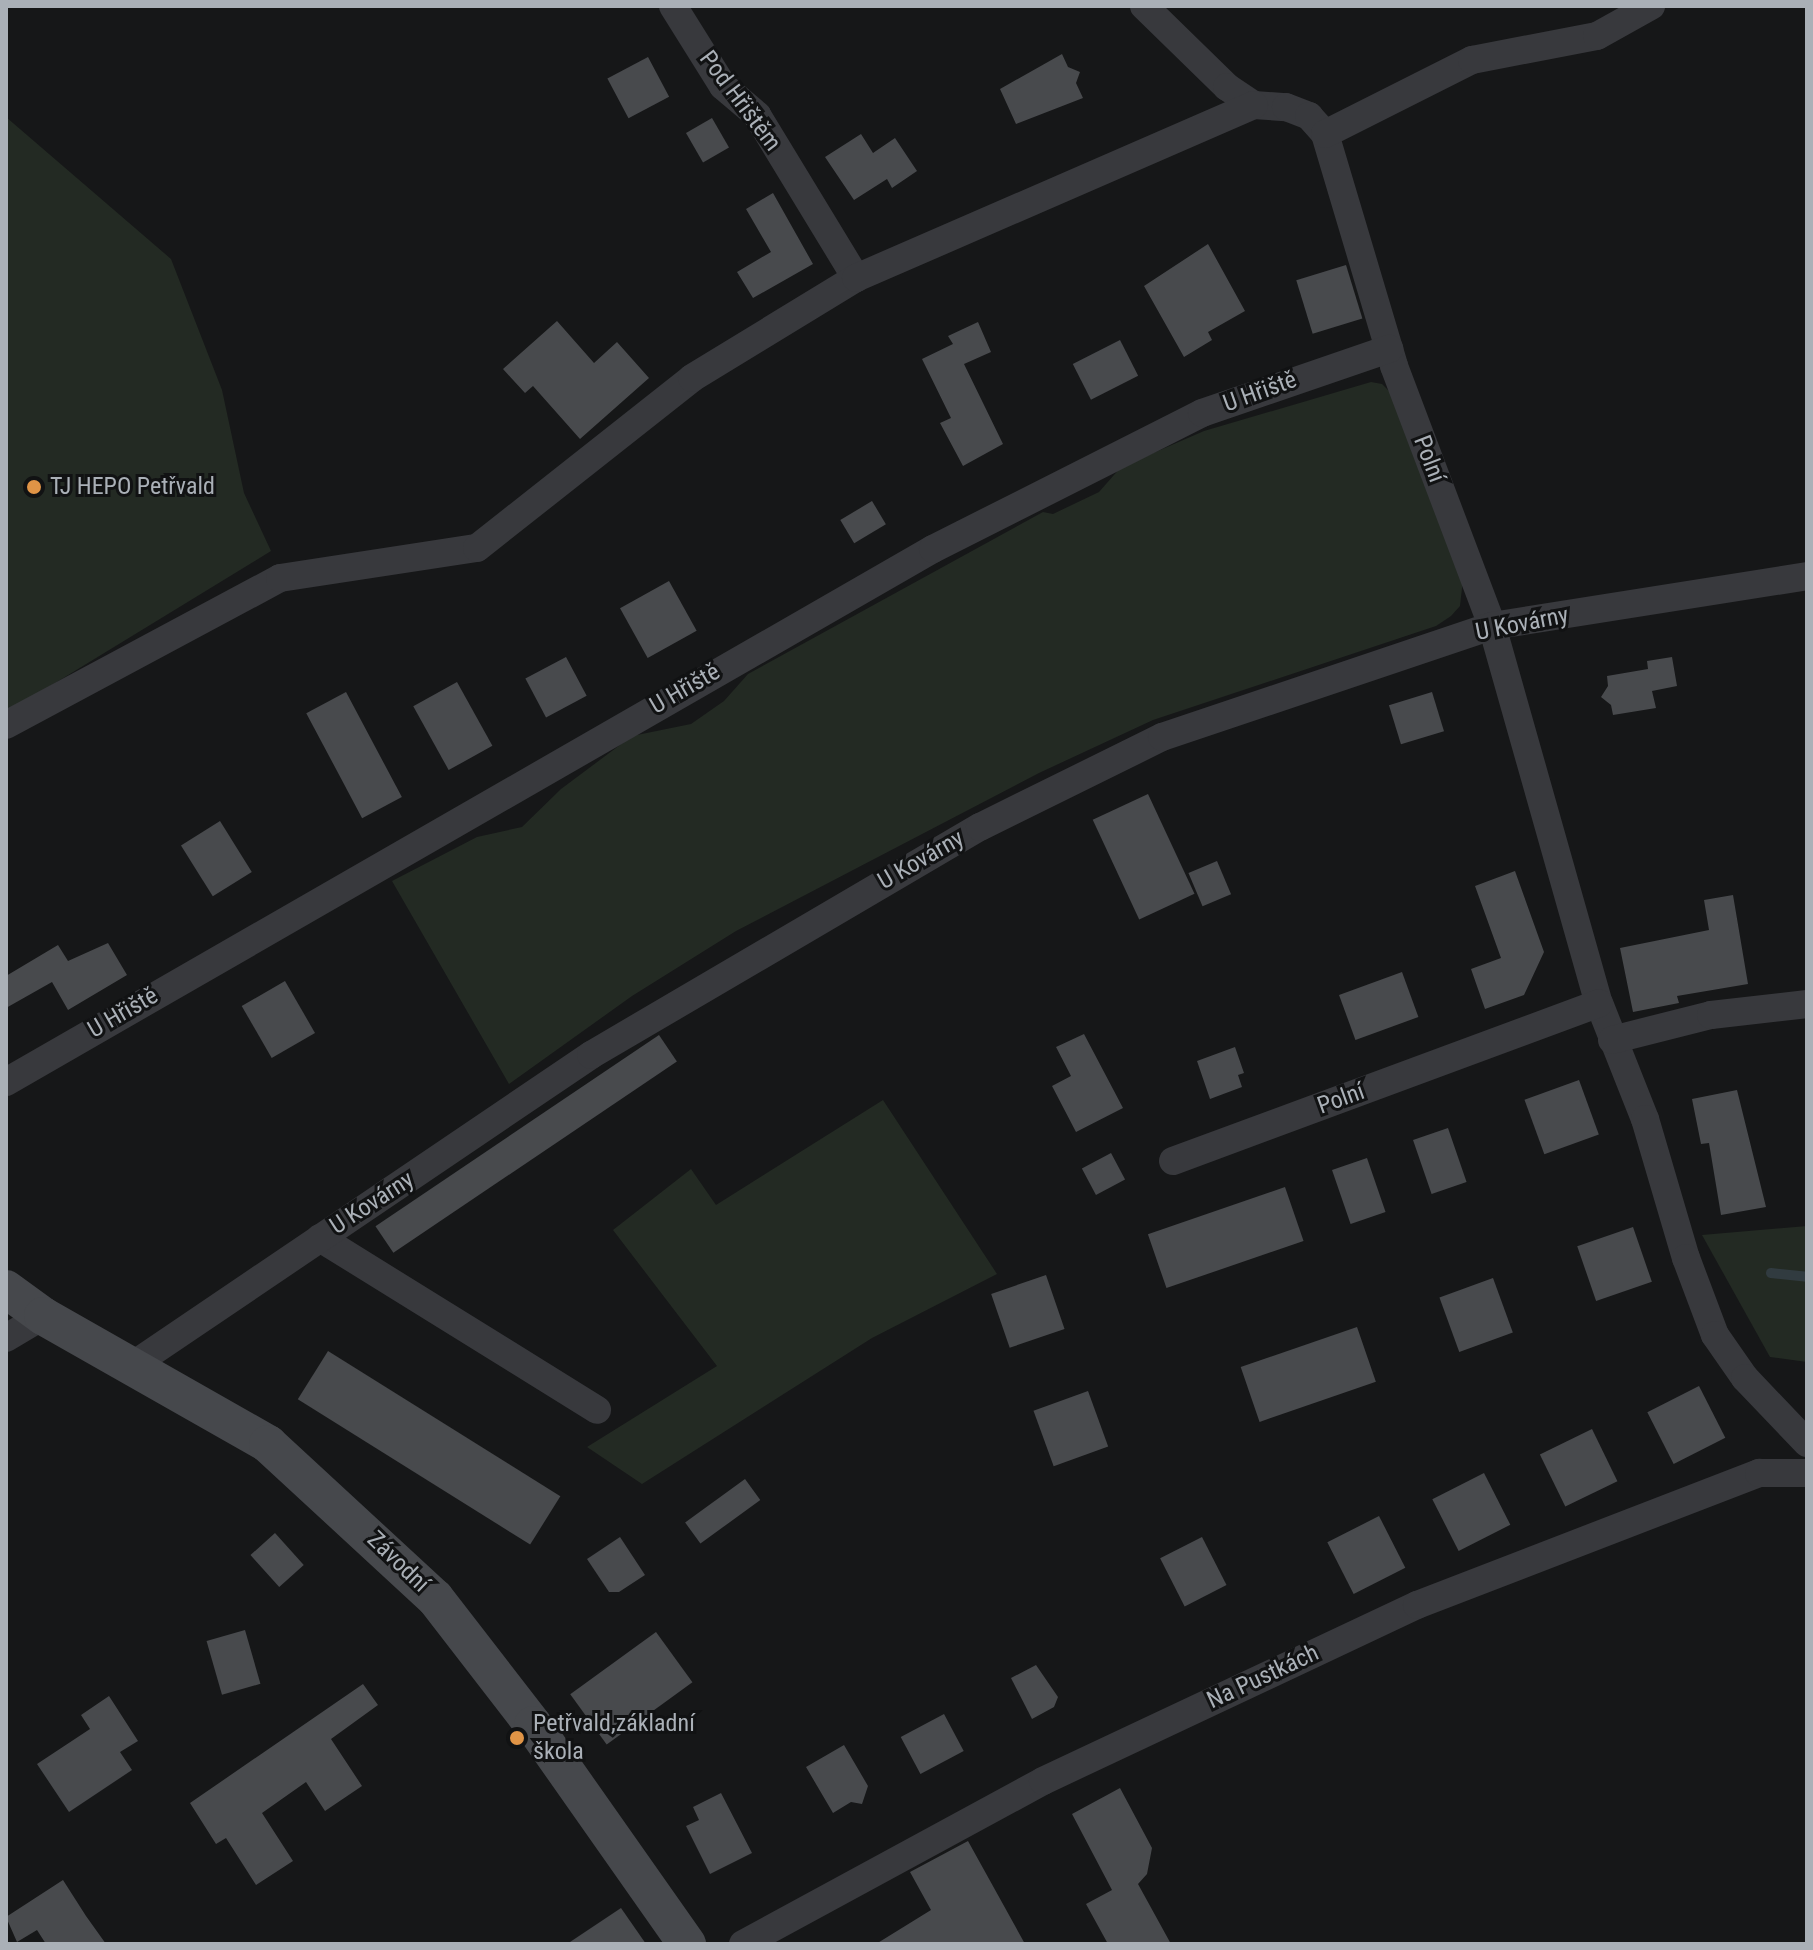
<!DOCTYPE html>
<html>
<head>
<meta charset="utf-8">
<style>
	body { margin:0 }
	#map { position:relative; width:1813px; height:1950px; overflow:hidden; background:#161718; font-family:"Roboto Condensed",sans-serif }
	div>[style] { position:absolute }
	.green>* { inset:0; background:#232a23 }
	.stream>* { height:10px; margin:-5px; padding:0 5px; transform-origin:5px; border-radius:5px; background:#313b40 }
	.building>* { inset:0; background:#484a4d; transform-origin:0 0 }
	.street>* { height:28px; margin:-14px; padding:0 14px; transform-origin:14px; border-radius:14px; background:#38393d }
	.secondary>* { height:38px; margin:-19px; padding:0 19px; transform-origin:19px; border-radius:19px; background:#46484c }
	.dots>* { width:22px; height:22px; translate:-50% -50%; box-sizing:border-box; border:4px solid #111213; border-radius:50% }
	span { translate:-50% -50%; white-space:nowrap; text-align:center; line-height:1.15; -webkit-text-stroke:6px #111213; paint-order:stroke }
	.street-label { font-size:24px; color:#aab0b7 }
	.poi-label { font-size:24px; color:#aab0b7 }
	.left { translate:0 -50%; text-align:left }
	.frame { position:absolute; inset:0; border:8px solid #aab0b7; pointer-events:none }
</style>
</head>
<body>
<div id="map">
	<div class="green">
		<i style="clip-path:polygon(6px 117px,171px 259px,222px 390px,244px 493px,271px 551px,6px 713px)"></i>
		<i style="clip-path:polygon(1371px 382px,1382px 384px,1398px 400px,1463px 579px,1460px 606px,1451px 616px,1436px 626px,1153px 720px,1039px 773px,736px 931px,632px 996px,509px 1084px,392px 881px,477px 837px,522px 827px,561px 789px,632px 736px,691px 724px,724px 701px,748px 674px,1043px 512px,1053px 514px,1099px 492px,1121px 467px,1204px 431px)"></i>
		<i style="clip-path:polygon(883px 1100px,997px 1274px,872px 1338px,642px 1484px,587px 1447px,717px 1366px,613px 1230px,691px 1169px,716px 1205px)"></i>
		<i style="clip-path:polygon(1807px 1226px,1807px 1362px,1770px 1357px,1702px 1235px)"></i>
	</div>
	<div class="stream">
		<i style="left:1771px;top:1273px;width:36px;rotate:6deg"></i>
	</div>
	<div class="building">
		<i style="clip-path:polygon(1062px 54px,1068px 67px,1080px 72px,1076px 83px,1083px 98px,1016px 124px,1000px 89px)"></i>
		<i style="left:648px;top:57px;width:45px;height:46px;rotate:62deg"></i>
		<i style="left:712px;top:118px;width:34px;height:30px;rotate:60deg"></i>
		<i style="clip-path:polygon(861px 134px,873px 153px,895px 138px,917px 171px,892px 188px,887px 179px,854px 200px,825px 157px)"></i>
		<i style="clip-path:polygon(773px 193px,813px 264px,753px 298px,737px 272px,771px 252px,746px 209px)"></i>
		<i style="clip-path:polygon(1208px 244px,1245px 311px,1208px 332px,1212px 340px,1184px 357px,1144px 286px)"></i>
		<i style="left:1346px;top:265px;width:56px;height:52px;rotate:73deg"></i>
		<i style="clip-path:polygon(557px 321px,594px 363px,617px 342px,649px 378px,580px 439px,533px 386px,525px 393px,503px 369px)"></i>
		<i style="clip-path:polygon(978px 322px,991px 352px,964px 364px,1003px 444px,963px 466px,940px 423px,951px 418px,922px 359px,953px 344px,948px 336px)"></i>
		<i style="left:1120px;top:340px;width:40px;height:53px;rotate:63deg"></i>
		<i style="left:872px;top:501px;width:27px;height:37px;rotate:59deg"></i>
		<i style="left:669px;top:581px;width:57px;height:56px;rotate:61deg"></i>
		<i style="left:566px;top:657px;width:44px;height:46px;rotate:62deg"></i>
		<i style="clip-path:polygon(1672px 657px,1677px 686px,1652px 691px,1656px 708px,1613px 715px,1611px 705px,1601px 697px,1608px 686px,1607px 676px,1648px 669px,1647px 661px)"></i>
		<i style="left:457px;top:682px;width:73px;height:50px;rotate:61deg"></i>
		<i style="left:346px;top:692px;width:119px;height:45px;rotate:62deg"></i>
		<i style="left:1432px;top:692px;width:41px;height:45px;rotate:73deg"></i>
		<i style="left:1148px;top:794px;width:110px;height:61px;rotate:65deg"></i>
		<i style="left:220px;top:821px;width:60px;height:46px;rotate:58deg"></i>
		<i style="left:1217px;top:861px;width:36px;height:31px;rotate:67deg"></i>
		<i style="clip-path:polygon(1515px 871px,1544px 952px,1524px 995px,1485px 1009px,1471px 969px,1501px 958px,1475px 886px)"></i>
		<i style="clip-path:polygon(1733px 895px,1748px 984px,1677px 996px,1679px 1003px,1633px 1012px,1620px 948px,1709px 930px,1704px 900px)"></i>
		<i style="clip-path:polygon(108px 943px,127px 975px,68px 1010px,52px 982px,6px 1008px,6px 976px,58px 945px,68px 961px)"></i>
		<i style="left:1402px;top:972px;width:48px;height:67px;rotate:70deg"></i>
		<i style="left:285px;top:981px;width:60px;height:50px;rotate:60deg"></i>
		<i style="clip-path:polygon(1084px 1034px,1123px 1108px,1076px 1132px,1052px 1086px,1071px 1076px,1056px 1047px)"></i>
		<i style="left:659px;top:1035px;width:32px;height:342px;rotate:56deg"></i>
		<i style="clip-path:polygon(1235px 1047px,1244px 1073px,1238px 1075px,1242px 1087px,1210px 1099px,1197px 1061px)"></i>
		<i style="left:1579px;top:1080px;width:58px;height:58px;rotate:70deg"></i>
		<i style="clip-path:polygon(1737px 1090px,1766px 1207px,1721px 1215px,1709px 1143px,1701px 1144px,1692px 1099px)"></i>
		<i style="left:1448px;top:1128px;width:57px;height:37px;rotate:71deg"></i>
		<i style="left:1111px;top:1153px;width:30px;height:33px;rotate:62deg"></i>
		<i style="left:1367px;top:1158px;width:57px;height:37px;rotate:71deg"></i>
		<i style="left:1285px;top:1187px;width:57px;height:145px;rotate:71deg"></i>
		<i style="left:1633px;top:1227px;width:58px;height:59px;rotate:71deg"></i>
		<i style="left:1046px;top:1275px;width:57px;height:58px;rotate:71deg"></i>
		<i style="left:1493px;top:1278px;width:58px;height:57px;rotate:70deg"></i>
		<i style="left:1357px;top:1327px;width:58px;height:123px;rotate:71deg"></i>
		<i style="left:328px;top:1351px;width:274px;height:57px;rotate:32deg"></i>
		<i style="left:1699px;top:1386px;width:58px;height:58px;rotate:63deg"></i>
		<i style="left:1088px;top:1391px;width:59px;height:58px;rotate:70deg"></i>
		<i style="left:1592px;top:1429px;width:58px;height:58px;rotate:64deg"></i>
		<i style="left:1484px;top:1473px;width:58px;height:58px;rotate:63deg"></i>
		<i style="left:745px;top:1479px;width:26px;height:74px;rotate:54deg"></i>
		<i style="left:1379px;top:1516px;width:58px;height:58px;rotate:63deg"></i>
		<i style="left:275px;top:1533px;width:43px;height:33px;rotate:48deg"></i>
		<i style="clip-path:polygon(620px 1537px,645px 1575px,619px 1592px,609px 1592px,587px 1559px)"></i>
		<i style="left:1202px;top:1537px;width:54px;height:47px;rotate:63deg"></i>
		<i style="left:245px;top:1630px;width:56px;height:40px;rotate:74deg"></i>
		<i style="left:656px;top:1632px;width:62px;height:106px;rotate:54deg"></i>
		<i style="clip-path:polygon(1036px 1665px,1058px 1697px,1054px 1707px,1032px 1719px,1011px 1678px)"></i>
		<i style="clip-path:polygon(363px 1684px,378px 1705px,331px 1739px,362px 1786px,325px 1811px,306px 1782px,262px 1813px,293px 1861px,256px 1885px,226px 1838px,216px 1844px,190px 1803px)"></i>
		<i style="clip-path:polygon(109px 1696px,138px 1741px,120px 1752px,132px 1770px,69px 1812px,37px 1764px,90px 1729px,81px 1715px)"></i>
		<i style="left:944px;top:1714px;width:42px;height:49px;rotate:62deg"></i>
		<i style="clip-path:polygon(844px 1745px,868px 1786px,862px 1804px,851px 1802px,833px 1813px,806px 1767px)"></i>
		<i style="clip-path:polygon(1120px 1788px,1152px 1848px,1147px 1874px,1138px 1884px,1171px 1944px,1108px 1944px,1086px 1904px,1112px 1890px,1072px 1814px)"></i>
		<i style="clip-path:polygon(721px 1793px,752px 1853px,710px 1874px,686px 1826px,699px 1820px,693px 1807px)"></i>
		<i style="clip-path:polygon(968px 1841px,1025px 1944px,876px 1944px,931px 1910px,910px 1872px)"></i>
		<i style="clip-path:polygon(63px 1880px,86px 1916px,106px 1944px,46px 1944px,37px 1930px,17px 1942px,6px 1917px)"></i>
		<i style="clip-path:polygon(621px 1908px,646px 1944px,567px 1944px)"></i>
	</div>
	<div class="street">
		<i style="left:673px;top:6px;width:94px;rotate:58deg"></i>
		<i style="left:723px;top:86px;width:45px;rotate:40.5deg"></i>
		<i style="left:757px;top:115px;width:191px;rotate:58.7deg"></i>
		<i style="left:1144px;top:6px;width:116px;rotate:44.3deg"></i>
		<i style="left:1227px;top:87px;width:32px;rotate:34deg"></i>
		<i style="left:1254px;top:105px;width:32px;rotate:4deg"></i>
		<i style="left:1286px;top:107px;width:25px;rotate:21deg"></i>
		<i style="left:1309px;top:116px;width:24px;rotate:48deg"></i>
		<i style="left:1325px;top:134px;width:242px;rotate:73.4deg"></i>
		<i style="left:1394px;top:366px;width:278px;rotate:69.3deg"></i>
		<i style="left:1492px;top:626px;width:392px;rotate:74.2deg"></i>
		<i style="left:1599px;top:1003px;width:125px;rotate:68.4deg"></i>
		<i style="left:1645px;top:1119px;width:145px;rotate:73.6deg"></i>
		<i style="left:1686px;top:1258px;width:82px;rotate:69.4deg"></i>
		<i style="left:1715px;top:1335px;width:52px;rotate:55.1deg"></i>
		<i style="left:1745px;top:1378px;width:90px;rotate:46.4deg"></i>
		<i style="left:1325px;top:134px;width:165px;rotate:-26.7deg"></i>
		<i style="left:1472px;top:60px;width:127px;rotate:-10.9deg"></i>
		<i style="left:1597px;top:36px;width:62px;rotate:-29.1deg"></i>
		<i style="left:6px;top:725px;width:311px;rotate:-28.2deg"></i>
		<i style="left:280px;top:578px;width:199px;rotate:-8.7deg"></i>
		<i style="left:477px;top:548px;width:274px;rotate:-38.3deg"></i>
		<i style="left:692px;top:378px;width:192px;rotate:-31.4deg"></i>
		<i style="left:856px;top:278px;width:434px;rotate:-23.5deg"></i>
		<i style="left:1612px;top:1040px;width:102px;rotate:-14.2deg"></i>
		<i style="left:1711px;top:1015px;width:97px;rotate:-6.5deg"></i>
		<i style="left:6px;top:1082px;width:1069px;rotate:-29.9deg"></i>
		<i style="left:933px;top:549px;width:301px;rotate:-26.8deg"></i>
		<i style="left:1202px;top:413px;width:198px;rotate:-18.9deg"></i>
		<i style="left:1173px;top:1161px;width:454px;rotate:-20.3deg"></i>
		<i style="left:320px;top:1238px;width:326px;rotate:31.8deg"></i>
		<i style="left:6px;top:1338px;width:43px;rotate:-30.7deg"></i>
		<i style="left:133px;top:1365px;width:553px;rotate:-34.09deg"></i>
		<i style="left:591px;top:1055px;width:451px;rotate:-30.4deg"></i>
		<i style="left:980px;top:827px;width:203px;rotate:-26.3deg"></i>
		<i style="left:1162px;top:737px;width:348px;rotate:-18.6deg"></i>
		<i style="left:1492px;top:626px;width:319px;rotate:-9deg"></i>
		<i style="left:743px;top:1944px;width:341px;rotate:-28.5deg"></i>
		<i style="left:1043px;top:1781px;width:413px;rotate:-25.2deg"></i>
		<i style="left:1417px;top:1605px;width:367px;rotate:-21.1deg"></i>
		<i style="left:1759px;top:1473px;width:48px"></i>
	</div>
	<div class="secondary">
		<i style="left:6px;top:1289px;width:46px;rotate:36.1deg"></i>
		<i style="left:43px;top:1316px;width:259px;rotate:29.6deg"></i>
		<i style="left:268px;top:1444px;width:227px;rotate:42.7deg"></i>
		<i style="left:435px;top:1598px;width:160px;rotate:52.3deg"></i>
		<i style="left:533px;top:1725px;width:268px;rotate:54.9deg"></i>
	</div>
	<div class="dots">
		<i style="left:34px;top:487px;background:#e09446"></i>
		<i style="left:517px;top:1738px;background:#e09446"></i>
	</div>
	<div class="street-label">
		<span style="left:740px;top:101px;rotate:53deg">Pod Hřištěm</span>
		<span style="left:1260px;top:392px;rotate:-20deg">U Hřiště</span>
		<span style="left:1429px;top:459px;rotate:69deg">Polní</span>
		<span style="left:1522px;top:624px;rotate:-11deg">U Kovárny</span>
		<span style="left:685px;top:689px;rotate:-30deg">U Hřiště</span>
		<span style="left:921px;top:860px;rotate:-30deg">U Kovárny</span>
		<span style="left:123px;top:1013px;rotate:-30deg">U Hřiště</span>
		<span style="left:1341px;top:1099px;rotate:-20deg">Polní</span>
		<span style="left:372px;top:1203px;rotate:-33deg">U Kovárny</span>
		<span style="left:398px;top:1562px;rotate:44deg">Závodní</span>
		<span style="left:1263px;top:1677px;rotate:-25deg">Na Pustkách</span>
	</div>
	<div class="poi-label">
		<span class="left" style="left:50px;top:487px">TJ HEPO Petřvald</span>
		<span class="left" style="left:533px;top:1738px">Petřvald,základní<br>škola</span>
	</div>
	<div class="frame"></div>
</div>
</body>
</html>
